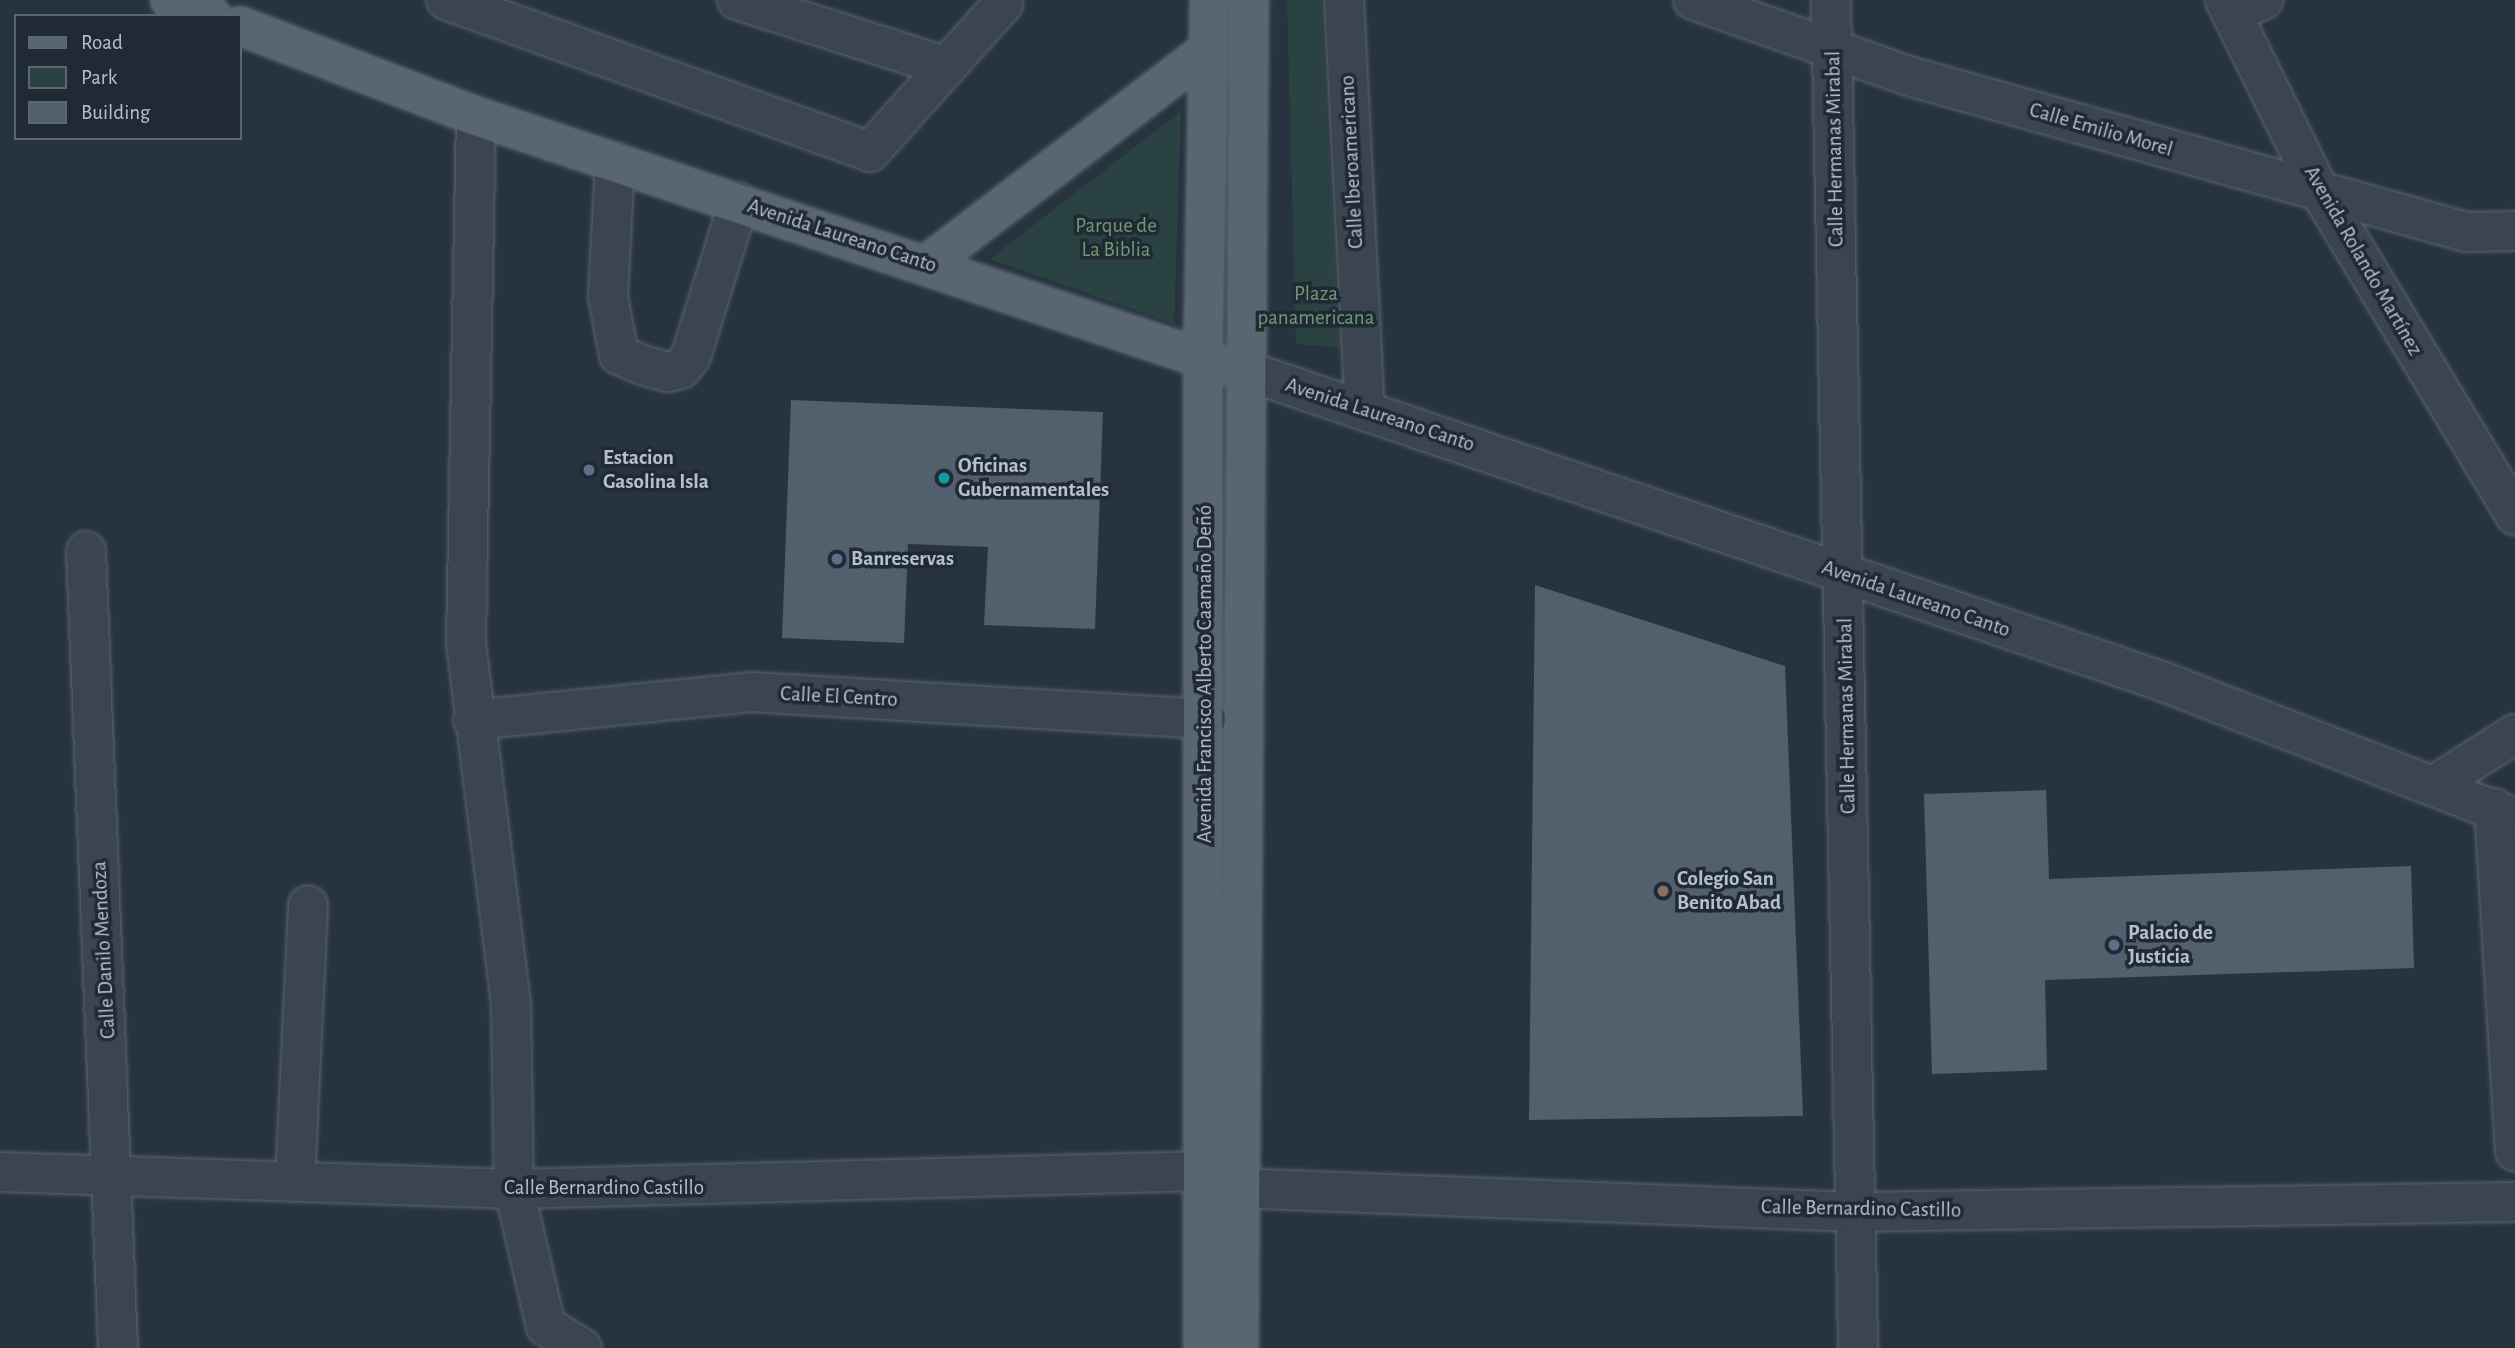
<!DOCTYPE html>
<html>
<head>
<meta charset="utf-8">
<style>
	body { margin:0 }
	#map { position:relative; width:2515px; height:1348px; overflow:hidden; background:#273440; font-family:"Alegreya Sans",sans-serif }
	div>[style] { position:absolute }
	.green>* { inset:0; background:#2a4242 }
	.building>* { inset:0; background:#525f6d }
	.roads { filter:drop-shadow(0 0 2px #59636d) drop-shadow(0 0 2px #59636d) }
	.minor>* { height:38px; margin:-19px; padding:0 19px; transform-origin:19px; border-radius:19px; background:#3b4550 }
	.major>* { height:38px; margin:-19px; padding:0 19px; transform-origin:19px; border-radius:19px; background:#596570 }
	.dots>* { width:19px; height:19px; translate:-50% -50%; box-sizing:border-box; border:4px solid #202a35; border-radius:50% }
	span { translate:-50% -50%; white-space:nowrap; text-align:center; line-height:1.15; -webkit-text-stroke:7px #202a35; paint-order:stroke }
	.street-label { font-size:21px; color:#b7c0ca }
	.park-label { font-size:21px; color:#709a75 }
	.poi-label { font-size:21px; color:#b7c0ca; font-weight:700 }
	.left { translate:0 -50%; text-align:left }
	.legend { position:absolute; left:14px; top:14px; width:228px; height:126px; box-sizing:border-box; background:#202a35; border:2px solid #5c6671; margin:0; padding:9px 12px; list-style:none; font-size:21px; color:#b7c0ca }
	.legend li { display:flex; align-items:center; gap:14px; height:35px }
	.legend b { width:35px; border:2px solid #5c6671 }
</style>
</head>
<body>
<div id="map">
	<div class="green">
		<i style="clip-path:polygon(1287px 0,1321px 0,1339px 347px,1296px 344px)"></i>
		<i style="clip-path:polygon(1181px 111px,1174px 324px,990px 259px)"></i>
	</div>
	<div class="building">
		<i style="clip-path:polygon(791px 400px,1103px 412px,1095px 629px,984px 625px,988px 547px,908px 544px,904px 643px,782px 638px)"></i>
		<i style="clip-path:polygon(1535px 585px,1785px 666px,1803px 1116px,1529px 1120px)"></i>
		<i style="clip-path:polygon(2046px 790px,2049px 879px,2411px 866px,2414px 968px,2045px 980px,2047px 1070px,1932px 1074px,1924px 794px)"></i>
	</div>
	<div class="roads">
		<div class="minor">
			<i style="left:446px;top:0;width:450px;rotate:19.7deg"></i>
			<i style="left:870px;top:152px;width:199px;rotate:-48.1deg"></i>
			<i style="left:1003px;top:4px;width:5px;rotate:-127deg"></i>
			<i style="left:737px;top:0;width:220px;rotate:17.7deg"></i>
			<i style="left:1344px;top:0;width:410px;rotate:87.1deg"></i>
			<i style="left:1693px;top:0;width:232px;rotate:19.4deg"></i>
			<i style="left:1912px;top:77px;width:575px;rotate:15.63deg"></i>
			<i style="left:2466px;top:232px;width:49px;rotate:-1.2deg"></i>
			<i style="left:1831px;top:0;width:1348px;rotate:88.85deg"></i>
			<i style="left:2225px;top:0;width:212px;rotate:63.7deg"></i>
			<i style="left:2319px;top:190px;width:380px;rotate:58.9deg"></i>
			<i style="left:2232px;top:13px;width:34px;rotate:-23deg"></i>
			<i style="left:476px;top:116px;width:527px;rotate:91.09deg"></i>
			<i style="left:466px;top:643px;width:366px;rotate:82.9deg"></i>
			<i style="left:511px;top:1006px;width:183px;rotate:89.1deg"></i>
			<i style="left:514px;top:1189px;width:141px;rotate:76.9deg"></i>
			<i style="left:546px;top:1326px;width:42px;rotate:31.4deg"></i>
			<i style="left:615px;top:162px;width:135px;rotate:93deg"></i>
			<i style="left:608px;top:297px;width:59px;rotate:79.3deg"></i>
			<i style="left:619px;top:355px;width:26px;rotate:23deg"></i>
			<i style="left:643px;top:365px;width:26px;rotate:16deg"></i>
			<i style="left:668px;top:372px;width:13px;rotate:-13deg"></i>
			<i style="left:681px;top:369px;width:16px;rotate:-52deg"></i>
			<i style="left:691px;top:356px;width:161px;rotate:-72.7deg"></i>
			<i style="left:1244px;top:370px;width:971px;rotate:18.73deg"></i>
			<i style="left:2164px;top:682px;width:376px;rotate:21.2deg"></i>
			<i style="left:86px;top:551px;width:798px;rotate:87.7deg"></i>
			<i style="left:473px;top:720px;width:280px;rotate:-5.7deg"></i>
			<i style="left:752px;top:692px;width:455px;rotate:3.4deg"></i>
			<i style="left:2433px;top:786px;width:97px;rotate:-32.4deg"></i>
			<i style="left:2494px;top:808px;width:344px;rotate:86.5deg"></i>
			<i style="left:0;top:1172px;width:514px;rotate:1.89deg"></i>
			<i style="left:514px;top:1189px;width:693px;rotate:-1.49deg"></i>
			<i style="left:295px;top:1182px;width:277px;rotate:-87.3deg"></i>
			<i style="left:1209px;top:1187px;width:647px;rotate:2.21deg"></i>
			<i style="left:1856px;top:1212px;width:659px;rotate:-0.87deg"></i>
		</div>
		<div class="major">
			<i style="left:170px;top:0;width:45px;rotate:20.9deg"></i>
			<i style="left:240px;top:26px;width:253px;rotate:20.9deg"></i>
			<i style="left:476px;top:116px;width:790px;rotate:18.46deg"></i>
			<i style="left:927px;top:264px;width:353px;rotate:-37.3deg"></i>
			<i style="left:1203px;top:1348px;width:988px;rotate:-90deg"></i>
			<i style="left:1203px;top:360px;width:360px;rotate:-89deg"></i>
			<i style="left:1239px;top:1348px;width:1348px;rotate:-89.57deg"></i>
		</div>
	</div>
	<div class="dots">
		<i style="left:589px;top:470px;background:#5c6f8a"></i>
		<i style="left:944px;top:478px;background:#0f9aa8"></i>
		<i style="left:837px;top:559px;background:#5c6f8a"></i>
		<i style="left:1663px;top:891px;background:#8d6e63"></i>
		<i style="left:2114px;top:945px;background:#5c6f8a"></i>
	</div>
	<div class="street-label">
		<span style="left:2101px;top:130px;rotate:16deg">Calle Emilio Morel</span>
		<span style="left:1835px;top:149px;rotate:-91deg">Calle Hermanas Mirabal</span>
		<span style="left:1352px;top:162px;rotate:-93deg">Calle Iberoamericano</span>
		<span style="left:842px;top:236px;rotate:18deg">Avenida Laureano Canto</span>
		<span style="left:2363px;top:261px;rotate:60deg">Avenida Rolando Martínez</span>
		<span style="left:1380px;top:415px;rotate:18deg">Avenida Laureano Canto</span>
		<span style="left:1916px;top:599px;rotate:19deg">Avenida Laureano Canto</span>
		<span style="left:1205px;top:674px;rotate:-90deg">Avenida Francisco Alberto Caamaño Deñó</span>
		<span style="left:839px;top:697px;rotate:3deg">Calle El Centro</span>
		<span style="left:1847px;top:716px;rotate:-91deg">Calle Hermanas Mirabal</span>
		<span style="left:104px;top:950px;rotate:-93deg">Calle Danilo Mendoza</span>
		<span style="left:604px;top:1188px">Calle Bernardino Castillo</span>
		<span style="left:1861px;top:1209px;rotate:1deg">Calle Bernardino Castillo</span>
	</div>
	<div class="park-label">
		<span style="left:1116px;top:238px">Parque de<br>La Biblia</span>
		<span style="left:1316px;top:306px">Plaza<br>panamericana</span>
	</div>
	<div class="poi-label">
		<span class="left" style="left:603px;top:470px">Estacion<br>Gasolina Isla</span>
		<span class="left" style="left:958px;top:478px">Oficinas<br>Gubernamentales</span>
		<span class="left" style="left:851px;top:559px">Banreservas</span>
		<span class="left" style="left:1677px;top:891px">Colegio San<br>Benito Abad</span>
		<span class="left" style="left:2128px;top:945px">Palacio de<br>Justicia</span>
	</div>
	<ul class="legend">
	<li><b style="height:9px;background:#596570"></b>Road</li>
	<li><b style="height:19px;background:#2a4242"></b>Park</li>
	<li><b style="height:19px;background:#525f6d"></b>Building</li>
	</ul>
</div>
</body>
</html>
